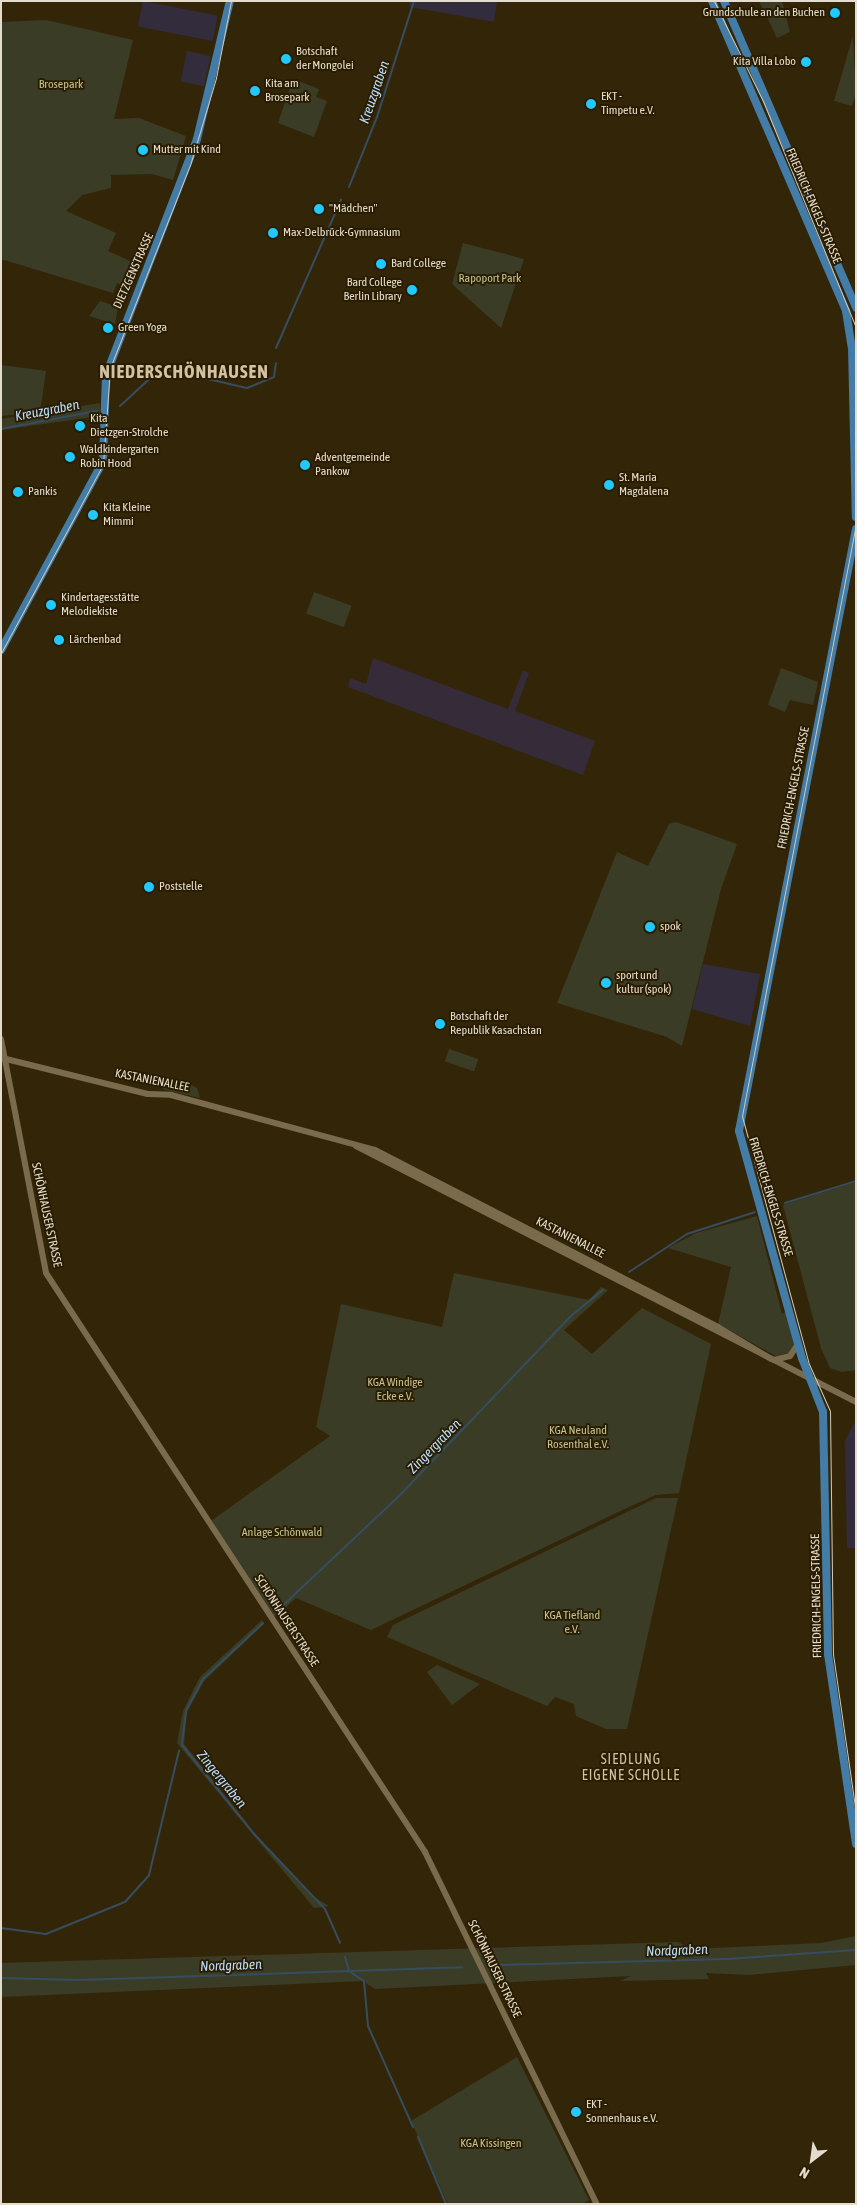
<!DOCTYPE html>
<html>
<head>
<meta charset="utf-8">
<style>
	body { margin:0 }
	#map { position:relative; width:857px; height:2205px; overflow:hidden; background:#332608; font-family:"Asap Condensed",sans-serif }
	div>[style] { position:absolute }
	.commercial>* { inset:0; background:#322c3c; transform-origin:0 0 }
	.industrial>* { inset:0; background:#362b39 }
	.green>* { inset:0; background:#3b3c26; transform-origin:0 0 }
	.stream>* { height:2px; margin:-1px; padding:0 1px; transform-origin:1px; border-radius:1px; background:#364d60 }
	.minor>* { height:6px; margin:-3px; padding:0 3px; transform-origin:3px; border-radius:3px; background:#7a6b4d }
	.major>* { height:8px; margin:-4px; padding:0 4px; transform-origin:4px; border-radius:4px; background:#437ca6 }
	.tram>* { height:1px; margin:-0.5px; padding:0 0.5px; transform-origin:0.5px; border-radius:0.5px; background:#d2cab8 }
	.dots>* { width:14px; height:14px; translate:-50% -50%; box-sizing:border-box; border:2px solid #291c01; border-radius:50% }
	span { translate:-50% -50%; white-space:nowrap; text-align:center; line-height:1.15; -webkit-text-stroke:4px #291c01; paint-order:stroke }
	.poi-label { font-size:12px; color:#e4dccc }
	.right { translate:-100% -50%; text-align:right }
	.left { translate:0 -50%; text-align:left }
	.park-label { font-size:12px; color:#c2c58f }
	.street-label { font-size:12px; color:#e4dccc }
	.water-label { font-size:14px; color:#b8ddfc; font-style:italic }
	.neighbourhood-label { font-size:14px; color:#d2c2a1; letter-spacing:1px }
	.district-label { font-size:18px; color:#d2c2a1; font-weight:700; letter-spacing:1px }
	.frame { position:absolute; inset:0; border:2px solid #e4dccc; pointer-events:none }
	.north { position:absolute; left:787px; top:2135px; width:50px; height:50px; -webkit-text-stroke:4px #291c01; paint-order:stroke; rotate:210deg; font-size:14px; font-weight:700; line-height:20px; text-align:center; color:#e4dccc }
	.north::after { content:''; display:block; margin:auto; width:18px; height:22px; background:#e4dccc; clip-path:polygon(50% 0,100% 100%,50% 72%,0 100%) }
</style>
</head>
<body>
<div id="map">
	<div class="commercial">
		<i style="left:143px;top:1px;width:76px;height:26px;rotate:11deg"></i>
		<i style="clip-path:polygon(409px 1px,497px 1px,494px 22px,410px 7px)"></i>
		<i style="left:187px;top:51px;width:24px;height:31px;rotate:12deg"></i>
		<i style="clip-path:polygon(703px 964px,760px 974px,750px 1026px,692px 1009px)"></i>
		<i style="clip-path:polygon(856px 1420px,856px 1548px,847px 1548px,845px 1440px)"></i>
	</div>
	<div class="industrial">
		<i style="clip-path:polygon(373px 658px,508px 709px,523px 670px,529px 673px,515px 711px,595px 741px,583px 775px,348px 687px,350px 678px,366px 684px)"></i>
	</div>
	<div class="green">
		<i style="clip-path:polygon(759px 1px,782px 1px,790px 32px,777px 38px)"></i>
		<i style="clip-path:polygon(46px 20px,133px 40px,114px 119px,139px 118px,186px 136px,173px 180px,152px 174px,111px 175px,111px 188px,82px 195px,66px 211px,116px 233px,108px 251px,141px 266px,131px 289px,117px 283px,113px 293px,1px 259px,1px 22px)"></i>
		<i style="clip-path:polygon(853px 36px,856px 94px,852px 106px,834px 101px)"></i>
		<i style="clip-path:polygon(293px 79px,319px 89px,316px 97px,327px 101px,314px 137px,278px 123px)"></i>
		<i style="clip-path:polygon(463px 243px,524px 259px,501px 328px,452px 284px)"></i>
		<i style="clip-path:polygon(100px 301px,118px 307px,115px 324px,89px 316px)"></i>
		<i style="clip-path:polygon(1px 365px,46px 371px,40px 412px,1px 416px)"></i>
		<i style="clip-path:polygon(100px 403px,100px 416px,1px 430px,1px 419px)"></i>
		<i style="left:314px;top:592px;width:40px;height:23px;rotate:20deg"></i>
		<i style="clip-path:polygon(781px 668px,818px 682px,813px 705px,790px 700px,785px 712px,768px 705px)"></i>
		<i style="clip-path:polygon(676px 822px,737px 844px,721px 889px,682px 1046px,667px 1037px,557px 1003px,617px 852px,648px 866px,669px 824px)"></i>
		<i style="left:449px;top:1049px;width:31px;height:13px;rotate:19deg"></i>
		<i style="clip-path:polygon(182px 1080px,197px 1088px,200px 1098px,162px 1089px,169px 1081px)"></i>
		<i style="clip-path:polygon(856px 1182px,856px 1370px,842px 1372px,830px 1368px,821px 1348px,783px 1205px)"></i>
		<i style="clip-path:polygon(757px 1216px,782px 1314px,786px 1312px,796px 1339px,792px 1352px,776px 1356px,718px 1324px,731px 1267px,668px 1248px,696px 1233px)"></i>
		<i style="clip-path:polygon(454px 1273px,589px 1300px,601px 1287px,608px 1290px,564px 1330px,592px 1354px,642px 1308px,711px 1344px,679px 1493px,656px 1495px,631px 1506px,371px 1630px,296px 1598px,274px 1618px,211px 1521px,330px 1436px,316px 1427px,341px 1304px,442px 1327px)"></i>
		<i style="clip-path:polygon(656px 1498px,678px 1498px,627px 1729px,606px 1729px,576px 1716px,574px 1704px,555px 1697px,547px 1706px,387px 1637px,393px 1625px)"></i>
		<i style="clip-path:polygon(262px 1620px,264px 1624px,204px 1681px,187px 1712px,184px 1744px,258px 1837px,311px 1895px,329px 1906px,314px 1908px,177px 1743px,183px 1711px,200px 1677px)"></i>
		<i style="clip-path:polygon(437px 1665px,480px 1684px,452px 1705px,427px 1672px)"></i>
		<i style="clip-path:polygon(856px 1936px,856px 1965px,749px 1975px,706px 1973px,709px 1979px,620px 1981px,631px 1976px,375px 1989px,363px 1981px,1px 1997px,1px 1963px,678px 1942px,691px 1949px,821px 1943px)"></i>
		<i style="clip-path:polygon(517px 2057px,589px 2200px,582px 2204px,448px 2204px,411px 2121px)"></i>
	</div>
	<div class="stream">
		<i style="left:349px;top:187px;width:75px;rotate:-68.2deg"></i>
		<i style="left:377px;top:117px;width:122px;rotate:-72.3deg"></i>
		<i style="left:276px;top:348px;width:162px;rotate:-66.3deg"></i>
		<i style="left:120px;top:406px;width:56px;rotate:-42.8deg"></i>
		<i style="left:161px;top:368px;width:88px;rotate:13.1deg"></i>
		<i style="left:247px;top:388px;width:29px;rotate:-22deg"></i>
		<i style="left:274px;top:377px;width:14px;rotate:-82deg"></i>
		<i style="left:1px;top:429px;width:97px;rotate:-10.7deg"></i>
		<i style="left:785px;top:1203px;width:74px;rotate:-17.2deg"></i>
		<i style="left:629px;top:1272px;width:69px;rotate:-33.2deg"></i>
		<i style="left:687px;top:1234px;width:71px;rotate:-17.9deg"></i>
		<i style="left:276px;top:1612px;width:169px;rotate:-43.3deg"></i>
		<i style="left:399px;top:1496px;width:250px;rotate:-46.3deg"></i>
		<i style="left:572px;top:1315px;width:40px;rotate:-39deg"></i>
		<i style="left:263px;top:1623px;width:82px;rotate:137deg"></i>
		<i style="left:203px;top:1679px;width:36px;rotate:118deg"></i>
		<i style="left:186px;top:1711px;width:34px;rotate:97deg"></i>
		<i style="left:182px;top:1745px;width:116px;rotate:51deg"></i>
		<i style="left:255px;top:1835px;width:102px;rotate:46.6deg"></i>
		<i style="left:325px;top:1909px;width:37px;rotate:66deg"></i>
		<i style="left:1px;top:1928px;width:45px;rotate:7.6deg"></i>
		<i style="left:46px;top:1934px;width:85px;rotate:-22.1deg"></i>
		<i style="left:125px;top:1902px;width:36px;rotate:-48deg"></i>
		<i style="left:149px;top:1875px;width:128px;rotate:-76.4deg"></i>
		<i style="left:345px;top:1957px;width:15px;rotate:74deg"></i>
		<i style="left:349px;top:1971px;width:18px;rotate:34deg"></i>
		<i style="left:364px;top:1981px;width:45px;rotate:84.9deg"></i>
		<i style="left:368px;top:2026px;width:111px;rotate:66deg"></i>
		<i style="left:498px;top:1965px;width:229px;rotate:-1.5deg"></i>
		<i style="left:727px;top:1959px;width:129px;rotate:-4deg"></i>
		<i style="left:1px;top:1978px;width:78px;rotate:1.5deg"></i>
		<i style="left:79px;top:1980px;width:383px;rotate:-1.9deg"></i>
		<i style="left:418px;top:2137px;width:73px;rotate:67.3deg"></i>
	</div>
	<div class="minor">
		<i style="left:1px;top:1039px;width:238px;rotate:79.1deg"></i>
		<i style="left:46px;top:1273px;width:692px;rotate:56.79deg"></i>
		<i style="left:425px;top:1852px;width:392px;rotate:64deg"></i>
		<i style="left:2px;top:1058px;width:150px;rotate:13.9deg"></i>
		<i style="left:148px;top:1094px;width:23px;rotate:2deg"></i>
		<i style="left:171px;top:1095px;width:211px;rotate:15.1deg"></i>
		<i style="left:375px;top:1150px;width:386px;rotate:27.3deg"></i>
		<i style="left:718px;top:1327px;width:62px;rotate:31.1deg"></i>
		<i style="left:356px;top:1146px;width:562px;rotate:27.11deg"></i>
		<i style="left:774px;top:1360px;width:16px;rotate:-14deg"></i>
		<i style="left:790px;top:1356px;width:14px;rotate:-56deg"></i>
	</div>
	<div class="major">
		<i style="left:712px;top:1px;width:338px;rotate:66.6deg"></i>
		<i style="left:846px;top:311px;width:36px;rotate:81deg"></i>
		<i style="left:852px;top:347px;width:170px;rotate:88.7deg"></i>
		<i style="left:724px;top:1px;width:334px;rotate:66.7deg"></i>
		<i style="left:856px;top:529px;width:613px;rotate:101deg"></i>
		<i style="left:739px;top:1131px;width:236px;rotate:74.5deg"></i>
		<i style="left:802px;top:1358px;width:58px;rotate:68.7deg"></i>
		<i style="left:823px;top:1412px;width:242px;rotate:88.8deg"></i>
		<i style="left:828px;top:1654px;width:192px;rotate:81.6deg"></i>
		<i style="left:1px;top:650px;width:215px;rotate:-61.6deg"></i>
		<i style="left:103px;top:461px;width:86px;rotate:-88deg"></i>
		<i style="left:106px;top:375px;width:253px;rotate:-68.9deg"></i>
		<i style="left:197px;top:139px;width:142px;rotate:-76.6deg"></i>
	</div>
	<div class="tram">
		<i style="left:714px;top:1px;width:111px;rotate:63.9deg"></i>
		<i style="left:763px;top:101px;width:245px;rotate:67.7deg"></i>
		<i style="left:856px;top:524px;width:603px;rotate:100.9deg"></i>
		<i style="left:742px;top:1116px;width:257px;rotate:74.9deg"></i>
		<i style="left:809px;top:1364px;width:51px;rotate:65.9deg"></i>
		<i style="left:830px;top:1411px;width:243px;rotate:89.3deg"></i>
		<i style="left:833px;top:1654px;width:161px;rotate:81.8deg"></i>
		<i style="left:1px;top:653px;width:215px;rotate:-61.6deg"></i>
		<i style="left:103px;top:464px;width:96px;rotate:-85.8deg"></i>
		<i style="left:110px;top:368px;width:221px;rotate:-68.5deg"></i>
		<i style="left:191px;top:162px;width:88px;rotate:-73.4deg"></i>
		<i style="left:216px;top:78px;width:78px;rotate:-79deg"></i>
	</div>
	<div class="dots">
		<i style="left:835px;top:13px;background:#22c9fe"></i>
		<i style="left:286px;top:59px;background:#22c9fe"></i>
		<i style="left:806px;top:62px;background:#22c9fe"></i>
		<i style="left:255px;top:91px;background:#22c9fe"></i>
		<i style="left:591px;top:104px;background:#22c9fe"></i>
		<i style="left:143px;top:150px;background:#22c9fe"></i>
		<i style="left:319px;top:209px;background:#22c9fe"></i>
		<i style="left:273px;top:233px;background:#22c9fe"></i>
		<i style="left:381px;top:264px;background:#22c9fe"></i>
		<i style="left:412px;top:290px;background:#22c9fe"></i>
		<i style="left:108px;top:328px;background:#22c9fe"></i>
		<i style="left:80px;top:426px;background:#22c9fe"></i>
		<i style="left:70px;top:457px;background:#22c9fe"></i>
		<i style="left:305px;top:465px;background:#22c9fe"></i>
		<i style="left:609px;top:485px;background:#22c9fe"></i>
		<i style="left:18px;top:492px;background:#22c9fe"></i>
		<i style="left:93px;top:515px;background:#22c9fe"></i>
		<i style="left:51px;top:605px;background:#22c9fe"></i>
		<i style="left:59px;top:640px;background:#22c9fe"></i>
		<i style="left:149px;top:887px;background:#22c9fe"></i>
		<i style="left:650px;top:927px;background:#22c9fe"></i>
		<i style="left:606px;top:983px;background:#22c9fe"></i>
		<i style="left:440px;top:1024px;background:#22c9fe"></i>
		<i style="left:576px;top:2112px;background:#22c9fe"></i>
	</div>
	<div class="poi-label">
		<span class="right" style="left:825px;top:13px">Grundschule an den Buchen</span>
		<span class="left" style="left:296px;top:59px">Botschaft<br>der Mongolei</span>
		<span class="right" style="left:796px;top:62px">Kita Villa Lobo</span>
		<span class="left" style="left:265px;top:91px">Kita am<br>Brosepark</span>
		<span class="left" style="left:601px;top:104px">EKT -<br>Timpetu e.V.</span>
		<span class="left" style="left:153px;top:150px">Mutter mit Kind</span>
		<span class="left" style="left:329px;top:209px">"Mädchen"</span>
		<span class="left" style="left:283px;top:233px">Max-Delbrück-Gymnasium</span>
		<span class="left" style="left:391px;top:264px">Bard College</span>
		<span class="right" style="left:402px;top:290px">Bard College<br>Berlin Library</span>
		<span class="left" style="left:118px;top:328px">Green Yoga</span>
		<span class="left" style="left:90px;top:426px">Kita<br>Dietzgen-Strolche</span>
		<span class="left" style="left:80px;top:457px">Waldkindergarten<br>Robin Hood</span>
		<span class="left" style="left:315px;top:465px">Adventgemeinde<br>Pankow</span>
		<span class="left" style="left:619px;top:485px">St. Maria<br>Magdalena</span>
		<span class="left" style="left:28px;top:492px">Pankis</span>
		<span class="left" style="left:103px;top:515px">Kita Kleine<br>Mimmi</span>
		<span class="left" style="left:61px;top:605px">Kindertagesstätte<br>Melodiekiste</span>
		<span class="left" style="left:69px;top:640px">Lärchenbad</span>
		<span class="left" style="left:159px;top:887px">Poststelle</span>
		<span class="left" style="left:660px;top:927px">spok</span>
		<span class="left" style="left:616px;top:983px">sport und<br>kultur (spok)</span>
		<span class="left" style="left:450px;top:1024px">Botschaft der<br>Republik Kasachstan</span>
		<span class="left" style="left:586px;top:2112px">EKT -<br>Sonnenhaus e.V.</span>
	</div>
	<div class="park-label">
		<span style="left:61px;top:85px">Brosepark</span>
		<span style="left:490px;top:279px">Rapoport Park</span>
		<span style="left:395px;top:1390px">KGA Windige<br>Ecke e.V.</span>
		<span style="left:578px;top:1438px">KGA Neuland<br>Rosenthal e.V.</span>
		<span style="left:282px;top:1533px">Anlage Schönwald</span>
		<span style="left:572px;top:1623px">KGA Tiefland<br>e.V.</span>
		<span style="left:491px;top:2144px">KGA Kissingen</span>
	</div>
	<div class="street-label">
		<span style="left:813px;top:206px;rotate:67deg">FRIEDRICH-ENGELS-STRASSE</span>
		<span style="left:134px;top:271px;rotate:-66deg">DIETZGENSTRASSE</span>
		<span style="left:794px;top:788px;rotate:-79deg">FRIEDRICH-ENGELS-STRASSE</span>
		<span style="left:152px;top:1081px;rotate:11deg">KASTANIENALLEE</span>
		<span style="left:770px;top:1197px;rotate:73deg">FRIEDRICH-ENGELS-STRASSE</span>
		<span style="left:46px;top:1215px;rotate:78deg">SCHÖNHAUSER STRASSE</span>
		<span style="left:570px;top:1238px;rotate:27deg">KASTANIENALLEE</span>
		<span style="left:817px;top:1596px;rotate:-91deg">FRIEDRICH-ENGELS-STRASSE</span>
		<span style="left:286px;top:1621px;rotate:57deg">SCHÖNHAUSER STRASSE</span>
		<span style="left:494px;top:1969px;rotate:64deg">SCHÖNHAUSER STRASSE</span>
	</div>
	<div class="water-label">
		<span style="left:374px;top:92px;rotate:-71deg">Kreuzgraben</span>
		<span style="left:47px;top:410px;rotate:-11deg">Kreuzgraben</span>
		<span style="left:434px;top:1446px;rotate:-46deg">Zingergraben</span>
		<span style="left:222px;top:1779px;rotate:51deg">Zingergraben</span>
		<span style="left:677px;top:1950px;rotate:-2deg">Nordgraben</span>
		<span style="left:231px;top:1965px;rotate:-2deg">Nordgraben</span>
	</div>
	<div class="neighbourhood-label">
		<span style="left:631px;top:1767px">SIEDLUNG<br>EIGENE SCHOLLE</span>
	</div>
	<div class="district-label">
		<span style="left:184px;top:372px">NIEDERSCHÖNHAUSEN</span>
	</div>
	<div class="frame"></div>
	<div class="north">N</div>
</div>
</body>
</html>
